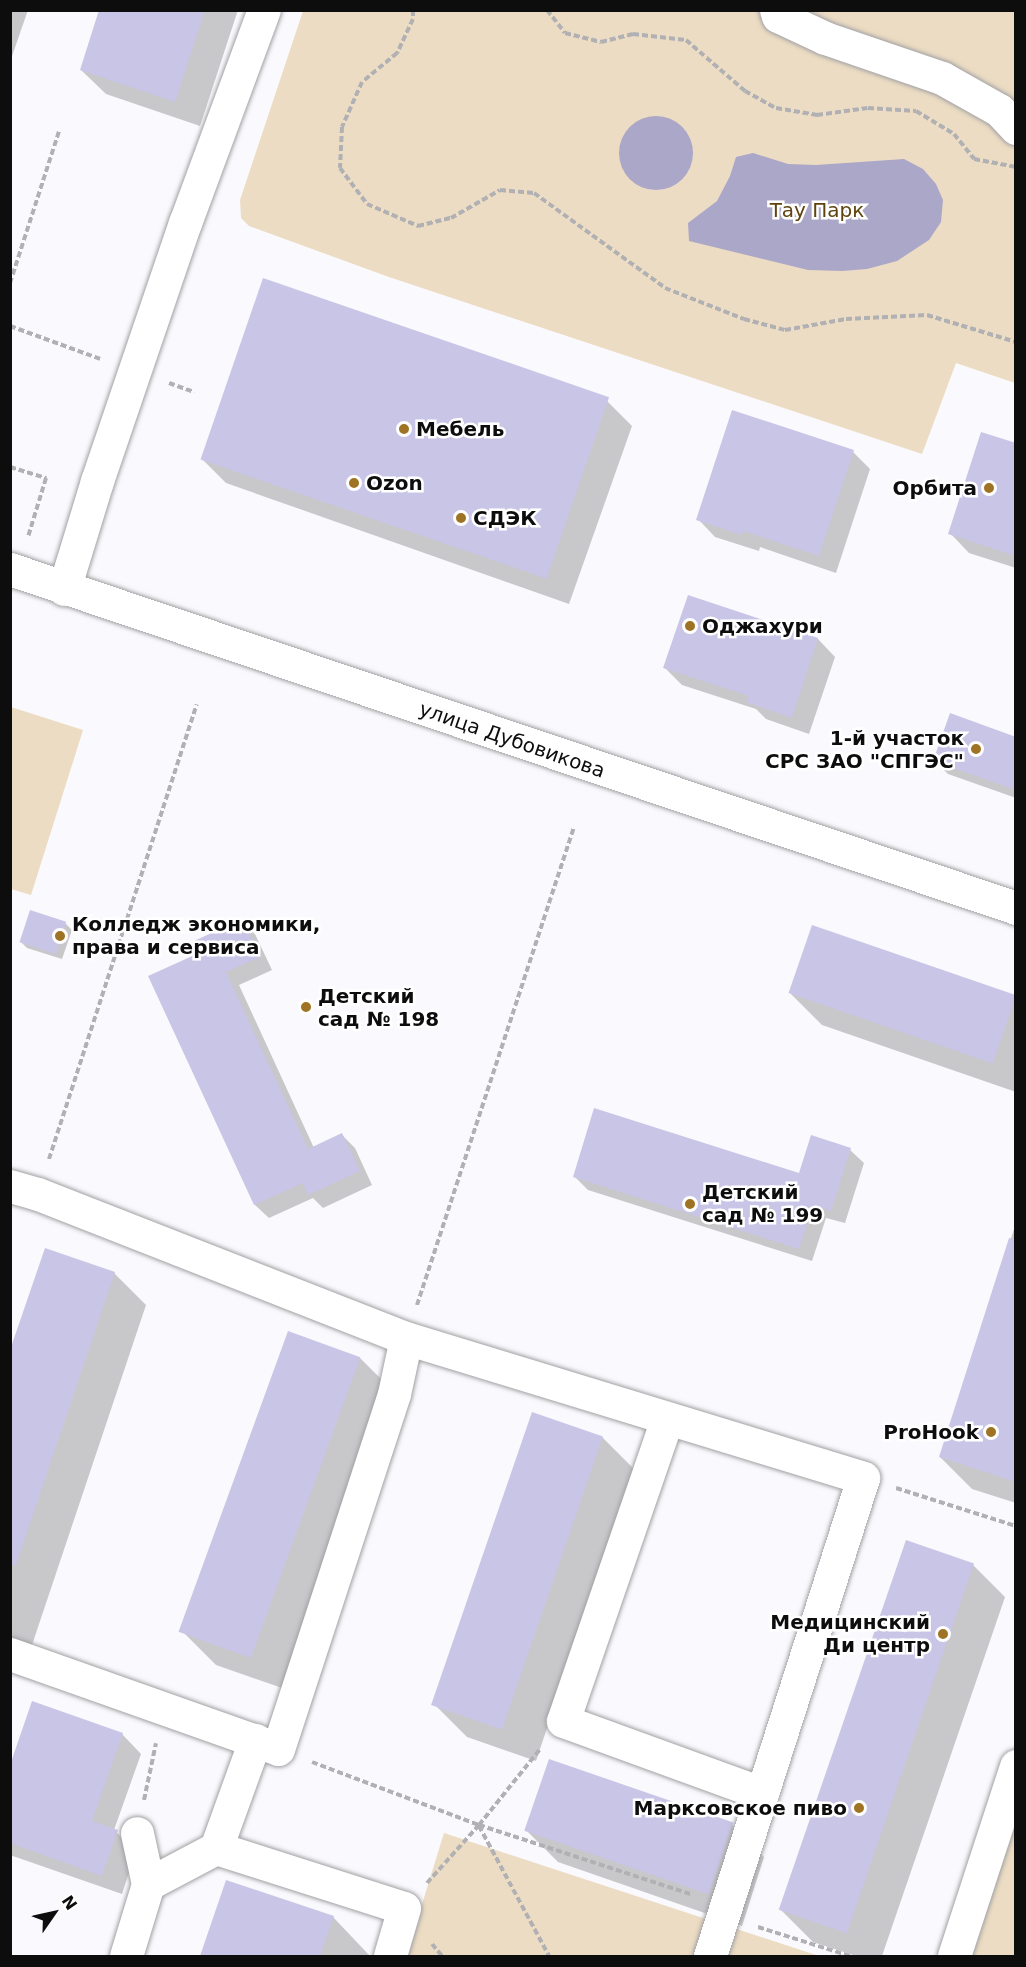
<!DOCTYPE html>
<html>
<head>
<meta charset="utf-8">
<style>
	body { margin:0 }
	#map { position:relative; width:1026px; height:1967px; overflow:hidden; background:#faf9fd; font-family:"DejaVu Sans",sans-serif }
	div>[style] { position:absolute }
	.green>* { inset:0; background:#ecdcc3 }
	.water>* { inset:0; background:#aba7c8 }
	.round { border-radius:50% }
	.shadow>* { inset:0; background:#0003 }
	.building>* { inset:0; background:#c9c5e6; transform-origin:0 0 }
	.path>* { height:4px; margin-top:-2px; transform-origin:0; background:repeating-linear-gradient(90deg,#b1b1b4 0 6px,transparent 0 9px) }
	.roads { filter:drop-shadow(0 0 2px #a1a1a4) drop-shadow(0 0 2px #a1a1a4) }
	.minor>* { height:33px; margin:-16.5px; padding:0 16.5px; transform-origin:16.5px; border-radius:16.5px; background:#fff }
	.dots>* { width:16px; height:16px; translate:-50% -50%; box-sizing:border-box; border:3px solid #fff; border-radius:50% }
	span { translate:-50% -50%; white-space:nowrap; text-align:center; line-height:1.15; -webkit-text-stroke:5px #fff; paint-order:stroke }
	.park-label { font-size:20px; color:#5f430f }
	.poi-label { font-size:20px; color:#0d0d0e; font-weight:700 }
	.left { translate:0 -50%; text-align:left }
	.right { translate:-100% -50%; text-align:right }
	.street-label { font-size:20px; color:#0d0d0e }
	.frame { position:absolute; inset:0; border:12px solid #0d0d0e; pointer-events:none }
	.north { position:absolute; left:24px; top:1883px; width:60px; height:60px; -webkit-text-stroke:4px #fff; paint-order:stroke; rotate:56deg; font-size:16px; font-weight:700; line-height:24px; text-align:center; color:#0d0d0e }
	.north::after { content:''; display:block; margin:auto; width:21px; height:27px; background:#0d0d0e; clip-path:polygon(50% 0,100% 100%,50% 72%,0 100%) }
</style>
</head>
<body>
<div id="map">
	<div class="green">
		<i style="clip-path:polygon(303px 11px,1015px 11px,1015px 383px,956px 363px,922px 454px,389px 277px,249px 226px,241px 218px,240px 200px)"></i>
		<i style="clip-path:polygon(11px 707px,83px 730px,31px 895px,11px 889px)"></i>
		<i style="clip-path:polygon(1015px 1818px,1015px 1956px,969px 1956px)"></i>
		<i style="clip-path:polygon(444px 1833px,819px 1956px,406px 1956px)"></i>
	</div>
	<div class="water">
		<i class="round" style="left:619px;top:116px;width:74px;height:74px"></i>
		<i style="clip-path:polygon(753px 153px,788px 164px,816px 165px,904px 159px,923px 169px,936px 184px,943px 200px,941px 222px,929px 240px,897px 261px,867px 269px,842px 271px,808px 270px,689px 241px,688px 223px,717px 201px,730px 176px,736px 157px)"></i>
	</div>
	<div class="shadow">
		<i style="clip-path:polygon(10px 10px,28px 10px,10px 62px)"></i>
		<i style="clip-path:polygon(101px 10px,238px 10px,200px 126px,106px 94px,81px 70px)"></i>
		<i style="clip-path:polygon(607px 401px,632px 426px,569px 604px,226px 483px,202px 459px)"></i>
		<i style="clip-path:polygon(1016px 444px,1016px 568px,969px 553px,950px 533px)"></i>
		<i style="clip-path:polygon(853px 452px,870px 469px,836px 573px,760px 547px,759px 551px,715px 537px,698px 519px)"></i>
		<i style="clip-path:polygon(818px 639px,835px 657px,809px 734px,766px 719px,756px 709px,682px 685px,665px 668px)"></i>
		<i style="clip-path:polygon(1016px 738px,1016px 798px,948px 774px,935px 761px)"></i>
		<i style="clip-path:polygon(242px 921px,255px 934px,272px 970px,239px 985px,314px 1148px,342px 1135px,355px 1148px,372px 1185px,323px 1208px,313px 1198px,269px 1218px,255px 1205px,150px 977px,201px 953px)"></i>
		<i style="clip-path:polygon(65px 923px,72px 930px,62px 959px,27px 948px,21px 942px)"></i>
		<i style="clip-path:polygon(790px 993px,1016px 998px,1016px 1092px,822px 1025px)"></i>
		<i style="clip-path:polygon(850px 1150px,864px 1163px,845px 1223px,826px 1218px,812px 1261px,588px 1190px,575px 1177px,800px 1175px)"></i>
		<i style="clip-path:polygon(1016px 1223px,1016px 1503px,972px 1489px,940px 1457px)"></i>
		<i style="clip-path:polygon(114px 1273px,146px 1305px,30px 1651px,10px 1644px,10px 1354px)"></i>
		<i style="clip-path:polygon(360px 1358px,392px 1390px,288px 1690px,216px 1665px,184px 1633px)"></i>
		<i style="clip-path:polygon(602px 1437px,634px 1469px,536px 1761px,467px 1737px,435px 1705px)"></i>
		<i style="clip-path:polygon(973px 1565px,1005px 1597px,882px 1956px,856px 1956px,813px 1942px,781px 1910px)"></i>
		<i style="clip-path:polygon(122px 1734px,141px 1754px,114px 1830px,136px 1851px,122px 1894px,10px 1855px,10px 1768px)"></i>
		<i style="clip-path:polygon(732px 1825px,764px 1857px,742px 1926px,558px 1862px,526px 1830px)"></i>
		<i style="clip-path:polygon(227px 1881px,333px 1917px,370px 1956px,202px 1956px)"></i>
	</div>
	<div class="building">
		<i style="clip-path:polygon(99px 10px,205px 10px,175px 102px,80px 70px)"></i>
		<i style="left:263px;top:278px;width:366px;height:192px;rotate:19deg"></i>
		<i style="clip-path:polygon(732px 410px,854px 450px,819px 556px,743px 531px,742px 535px,696px 520px)"></i>
		<i style="clip-path:polygon(981px 432px,1016px 443px,1016px 556px,948px 534px)"></i>
		<i style="clip-path:polygon(688px 595px,818px 638px,792px 718px,746px 702px,749px 696px,663px 668px)"></i>
		<i style="clip-path:polygon(950px 713px,1016px 737px,1016px 790px,933px 761px)"></i>
		<i style="left:30px;top:910px;width:38px;height:34px;rotate:18deg"></i>
		<i style="clip-path:polygon(242px 919px,260px 957px,226px 972px,308px 1149px,342px 1133px,360px 1171px,308px 1195px,303px 1183px,254px 1205px,148px 976px,199px 953px,194px 941px)"></i>
		<i style="left:812px;top:925px;width:216px;height:72px;rotate:19deg"></i>
		<i style="clip-path:polygon(594px 1108px,799px 1173px,811px 1135px,851px 1148px,831px 1211px,813px 1205px,799px 1249px,573px 1177px)"></i>
		<i style="clip-path:polygon(1009px 1238px,1016px 1239px,1016px 1482px,939px 1457px)"></i>
		<i style="clip-path:polygon(45px 1248px,115px 1272px,16px 1565px,10px 1565px,10px 1350px)"></i>
		<i style="left:288px;top:1331px;width:77px;height:320px;rotate:20deg"></i>
		<i style="left:532px;top:1412px;width:75px;height:310px;rotate:19deg"></i>
		<i style="left:906px;top:1540px;width:72px;height:391px;rotate:19deg"></i>
		<i style="clip-path:polygon(32px 1701px,123px 1733px,92px 1821px,118px 1830px,102px 1876px,10px 1843px,10px 1765px)"></i>
		<i style="left:549px;top:1759px;width:195px;height:76px;rotate:19deg"></i>
		<i style="clip-path:polygon(226px 1880px,334px 1916px,320px 1956px,200px 1956px)"></i>
	</div>
	<div class="path">
		<i style="left:413px;top:10px;width:9px;rotate:90deg"></i>
		<i style="left:413px;top:19px;width:38px;rotate:115deg"></i>
		<i style="left:397px;top:53px;width:45px;rotate:140.4deg"></i>
		<i style="left:362px;top:82px;width:49px;rotate:114deg"></i>
		<i style="left:342px;top:127px;width:41px;rotate:92.8deg"></i>
		<i style="left:340px;top:168px;width:45px;rotate:53.1deg"></i>
		<i style="left:367px;top:204px;width:56px;rotate:23.3deg"></i>
		<i style="left:418px;top:226px;width:34px;rotate:-14deg"></i>
		<i style="left:451px;top:218px;width:56px;rotate:-29.7deg"></i>
		<i style="left:500px;top:190px;width:34px;rotate:5deg"></i>
		<i style="left:534px;top:193px;width:162px;rotate:35.9deg"></i>
		<i style="left:665px;top:288px;width:85px;rotate:21.4deg"></i>
		<i style="left:744px;top:319px;width:42px;rotate:15deg"></i>
		<i style="left:785px;top:330px;width:62px;rotate:-10.2deg"></i>
		<i style="left:846px;top:319px;width:81px;rotate:-2.8deg"></i>
		<i style="left:927px;top:315px;width:93px;rotate:16.9deg"></i>
		<i style="left:547px;top:10px;width:29px;rotate:52deg"></i>
		<i style="left:565px;top:33px;width:37px;rotate:14deg"></i>
		<i style="left:601px;top:42px;width:33px;rotate:-14deg"></i>
		<i style="left:633px;top:34px;width:53px;rotate:6.5deg"></i>
		<i style="left:686px;top:40px;width:78px;rotate:40.8deg"></i>
		<i style="left:745px;top:91px;width:35px;rotate:29deg"></i>
		<i style="left:776px;top:108px;width:42px;rotate:9.7deg"></i>
		<i style="left:817px;top:115px;width:51px;rotate:-7.8deg"></i>
		<i style="left:868px;top:108px;width:48px;rotate:3.6deg"></i>
		<i style="left:916px;top:111px;width:44px;rotate:31.2deg"></i>
		<i style="left:954px;top:134px;width:32px;rotate:51deg"></i>
		<i style="left:974px;top:159px;width:43px;rotate:10.8deg"></i>
		<i style="left:10px;top:283px;width:160px;rotate:-72.1deg"></i>
		<i style="left:10px;top:326px;width:96px;rotate:20.1deg"></i>
		<i style="left:169px;top:383px;width:27px;rotate:20deg"></i>
		<i style="left:10px;top:467px;width:38px;rotate:17deg"></i>
		<i style="left:46px;top:478px;width:62px;rotate:107deg"></i>
		<i style="left:49px;top:1159px;width:478px;rotate:-72deg"></i>
		<i style="left:417px;top:1305px;width:503px;rotate:-71.82deg"></i>
		<i style="left:896px;top:1488px;width:126px;rotate:17.6deg"></i>
		<i style="left:312px;top:1762px;width:178px;rotate:20.7deg"></i>
		<i style="left:479px;top:1825px;width:225px;rotate:18.1deg"></i>
		<i style="left:144px;top:1800px;width:58px;rotate:-78.1deg"></i>
		<i style="left:479px;top:1826px;width:148px;rotate:61.7deg"></i>
		<i style="left:427px;top:1883px;width:78px;rotate:-48.1deg"></i>
		<i style="left:479px;top:1825px;width:97px;rotate:-51.2deg"></i>
		<i style="left:758px;top:1927px;width:96px;rotate:17.5deg"></i>
		<i style="left:432px;top:1944px;width:16px;rotate:50deg"></i>
	</div>
	<div class="roads">
		<div class="minor">
			<i style="left:776px;top:10px;width:6px;rotate:72deg"></i>
			<i style="left:778px;top:16px;width:52px;rotate:25.1deg"></i>
			<i style="left:825px;top:38px;width:124px;rotate:18.9deg"></i>
			<i style="left:942px;top:78px;width:65px;rotate:29.3deg"></i>
			<i style="left:999px;top:110px;width:25px;rotate:47deg"></i>
			<i style="left:10px;top:569px;width:1062px;rotate:18.62deg"></i>
			<i style="left:64px;top:589px;width:113px;rotate:-73deg"></i>
			<i style="left:97px;top:481px;width:273px;rotate:-71.2deg"></i>
			<i style="left:185px;top:223px;width:227px;rotate:-69.7deg"></i>
			<i style="left:10px;top:1186px;width:29px;rotate:16deg"></i>
			<i style="left:38px;top:1194px;width:395px;rotate:21.4deg"></i>
			<i style="left:406px;top:1338px;width:478px;rotate:17deg"></i>
			<i style="left:863px;top:1478px;width:502px;rotate:107.75deg"></i>
			<i style="left:667px;top:1419px;width:319px;rotate:109deg"></i>
			<i style="left:563px;top:1721px;width:211px;rotate:20deg"></i>
			<i style="left:10px;top:1654px;width:284px;rotate:19.5deg"></i>
			<i style="left:278px;top:1749px;width:373px;rotate:-71.9deg"></i>
			<i style="left:394px;top:1394px;width:57px;rotate:-77.9deg"></i>
			<i style="left:216px;top:1848px;width:197px;rotate:17.7deg"></i>
			<i style="left:404px;top:1908px;width:50px;rotate:106.3deg"></i>
			<i style="left:148px;top:1884px;width:77px;rotate:-27.9deg"></i>
			<i style="left:216px;top:1848px;width:115px;rotate:-70.1deg"></i>
			<i style="left:126px;top:1956px;width:75px;rotate:-73deg"></i>
			<i style="left:148px;top:1884px;width:52px;rotate:-102.2deg"></i>
			<i style="left:954px;top:1956px;width:200px;rotate:-71.9deg"></i>
		</div>
	</div>
	<div class="dots">
		<i style="left:404px;top:429px;background:#9e7323"></i>
		<i style="left:354px;top:483px;background:#9e7323"></i>
		<i style="left:989px;top:488px;background:#9e7323"></i>
		<i style="left:461px;top:518px;background:#9e7323"></i>
		<i style="left:690px;top:626px;background:#9e7323"></i>
		<i style="left:976px;top:749px;background:#9e7323"></i>
		<i style="left:60px;top:936px;background:#9e7323"></i>
		<i style="left:306px;top:1007px;background:#9e7323"></i>
		<i style="left:690px;top:1204px;background:#9e7323"></i>
		<i style="left:991px;top:1432px;background:#9e7323"></i>
		<i style="left:943px;top:1634px;background:#9e7323"></i>
		<i style="left:859px;top:1808px;background:#9e7323"></i>
	</div>
	<div class="park-label">
		<span style="left:817px;top:210px">Тау Парк</span>
	</div>
	<div class="poi-label">
		<span class="left" style="left:416px;top:429px">Мебель</span>
		<span class="left" style="left:366px;top:483px">Ozon</span>
		<span class="right" style="left:977px;top:488px">Орбита</span>
		<span class="left" style="left:473px;top:518px">СДЭК</span>
		<span class="left" style="left:702px;top:626px">Оджахури</span>
		<span class="right" style="left:964px;top:750px">1-й участок<br>СРС ЗАО "СПГЭС"</span>
		<span class="left" style="left:72px;top:936px">Колледж экономики,<br>права и сервиса</span>
		<span class="left" style="left:318px;top:1008px">Детский<br>сад № 198</span>
		<span class="left" style="left:702px;top:1204px">Детский<br>сад № 199</span>
		<span class="right" style="left:979px;top:1432px">ProHook</span>
		<span class="right" style="left:930px;top:1634px">Медицинский<br>Ди центр</span>
		<span class="right" style="left:847px;top:1808px">Марксовское пиво</span>
	</div>
	<div class="street-label">
		<span style="left:512px;top:740px;rotate:19deg">улица Дубовикова</span>
	</div>
	<div class="frame"></div>
	<div class="north">N</div>
</div>
</body>
</html>
